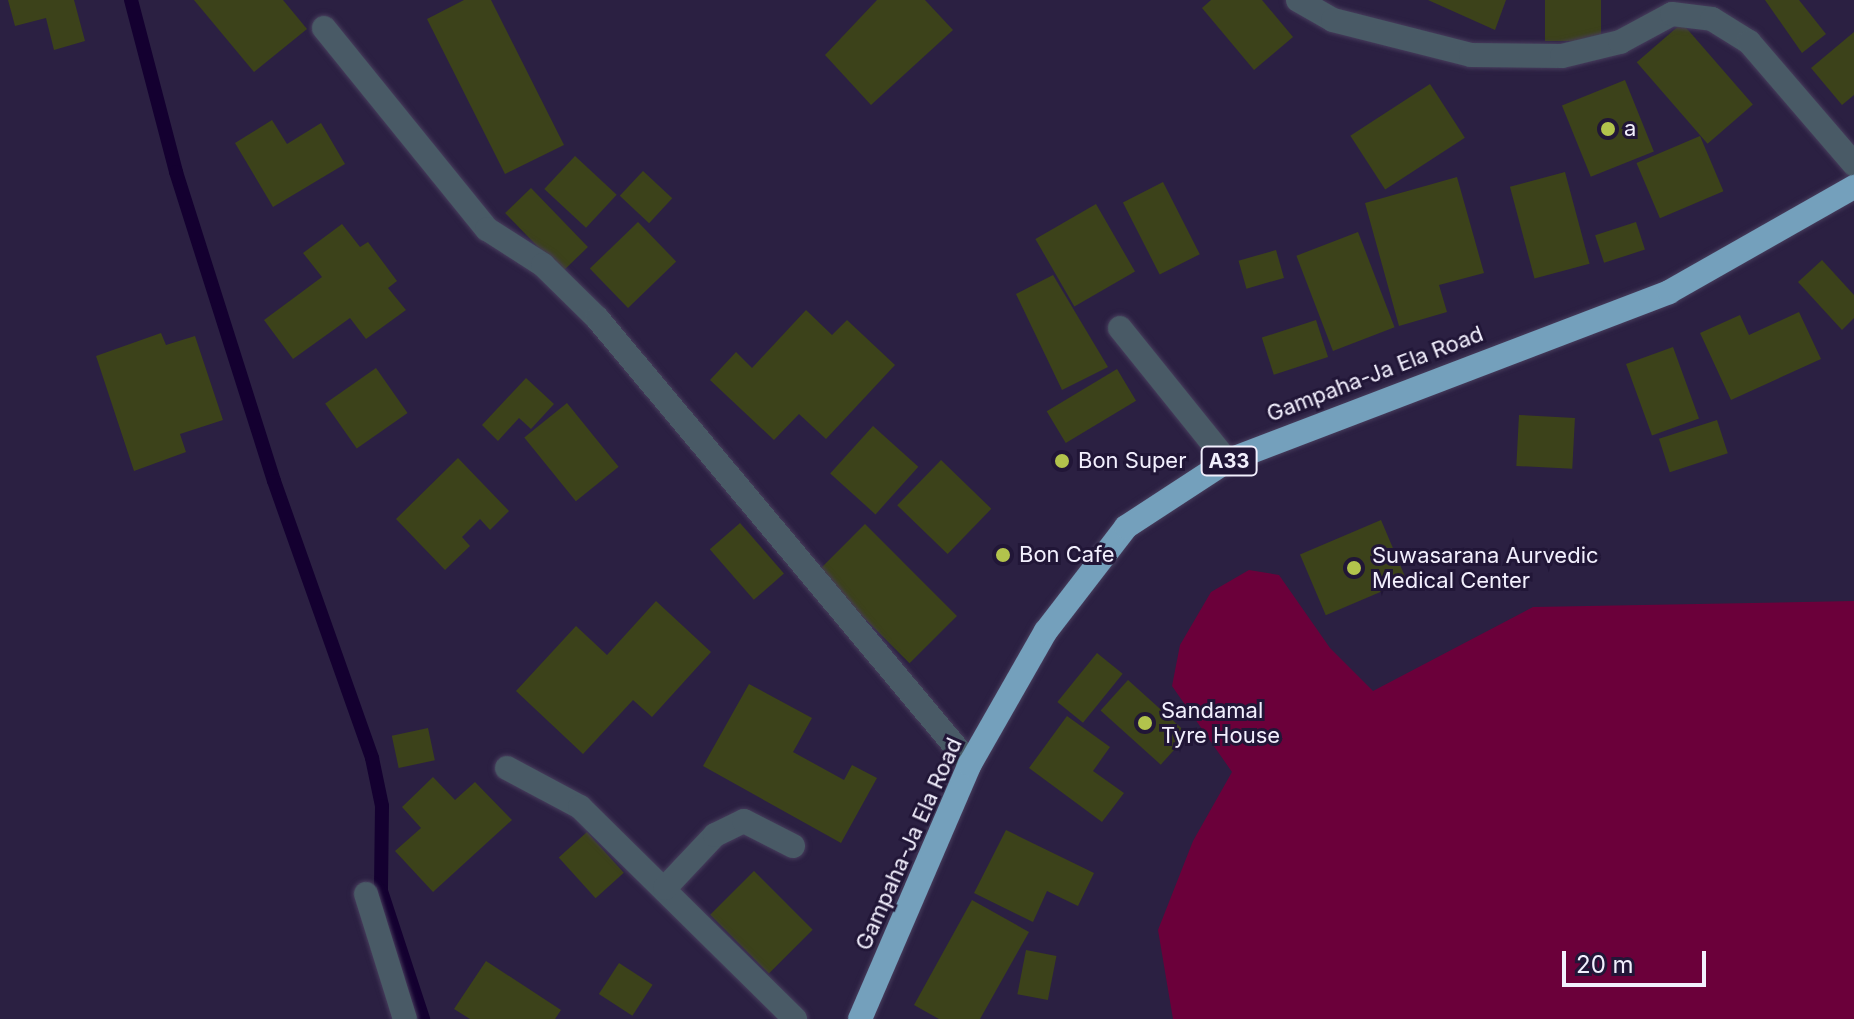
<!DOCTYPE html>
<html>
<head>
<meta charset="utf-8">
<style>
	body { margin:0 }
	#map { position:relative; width:1854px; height:1019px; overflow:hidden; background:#2b2042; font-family:Inter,sans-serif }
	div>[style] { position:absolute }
	.green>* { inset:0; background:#6b003a }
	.stream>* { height:14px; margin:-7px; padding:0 7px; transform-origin:7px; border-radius:7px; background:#140030 }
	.building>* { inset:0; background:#3c421a; transform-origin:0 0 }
	.roads { filter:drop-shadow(0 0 2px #473d5c) drop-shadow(0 0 2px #473d5c) }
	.lane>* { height:24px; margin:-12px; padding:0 12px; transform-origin:12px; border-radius:12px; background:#495a66 }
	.highway>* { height:24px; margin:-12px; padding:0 12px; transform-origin:12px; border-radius:12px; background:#74a0bc }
	.dots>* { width:22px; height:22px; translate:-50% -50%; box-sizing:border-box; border:4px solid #211637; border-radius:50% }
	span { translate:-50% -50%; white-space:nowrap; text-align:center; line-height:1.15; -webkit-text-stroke:6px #211637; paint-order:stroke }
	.shield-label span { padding:2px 6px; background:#211637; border:2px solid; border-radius:6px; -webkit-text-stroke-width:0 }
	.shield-label { font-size:20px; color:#f2effd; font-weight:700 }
	.poi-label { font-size:22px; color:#f2effd }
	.left { translate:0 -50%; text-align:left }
	.street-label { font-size:22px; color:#f2effd }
	.scale { position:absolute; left:1562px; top:951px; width:144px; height:36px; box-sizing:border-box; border:4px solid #f2effd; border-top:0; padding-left:10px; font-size:24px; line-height:28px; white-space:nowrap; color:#f2effd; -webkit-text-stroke:6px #211637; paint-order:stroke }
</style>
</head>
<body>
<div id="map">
	<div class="green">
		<i style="clip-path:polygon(1249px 570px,1279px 575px,1330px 648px,1373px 691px,1533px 607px,1854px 601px,1854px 1019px,1173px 1019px,1158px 930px,1193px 841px,1232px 772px,1172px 686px,1180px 645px,1211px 592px)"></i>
	</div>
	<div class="stream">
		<i style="left:131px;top:0;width:178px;rotate:75.3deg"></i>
		<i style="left:176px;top:172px;width:324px;rotate:72.4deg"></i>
		<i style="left:274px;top:481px;width:294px;rotate:70.5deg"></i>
		<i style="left:372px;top:758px;width:49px;rotate:78.2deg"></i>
		<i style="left:382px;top:806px;width:85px;rotate:90.7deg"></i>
		<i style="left:381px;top:891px;width:135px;rotate:71.8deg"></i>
	</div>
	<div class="building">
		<i style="clip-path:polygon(8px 0,74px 0,85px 41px,54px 50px,46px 18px,15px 26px)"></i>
		<i style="clip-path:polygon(194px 0,283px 0,307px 29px,254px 72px)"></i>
		<i style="clip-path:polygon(464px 0,491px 0,564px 145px,505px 174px,427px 19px)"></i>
		<i style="clip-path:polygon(877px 0,925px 0,953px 30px,871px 105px,825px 55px)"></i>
		<i style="clip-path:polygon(1211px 0,1262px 0,1293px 37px,1254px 70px,1202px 8px)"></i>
		<i style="clip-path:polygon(1428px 0,1506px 0,1495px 30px)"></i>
		<i style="left:1545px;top:0;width:56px;height:41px"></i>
		<i style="clip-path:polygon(1765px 0,1799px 0,1826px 34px,1802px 53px)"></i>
		<i style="left:1682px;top:23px;width:108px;height:60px;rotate:49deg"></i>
		<i style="clip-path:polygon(1854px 32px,1854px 95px,1842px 105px,1811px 68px)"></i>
		<i style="left:1625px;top:80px;width:77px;height:68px;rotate:68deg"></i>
		<i style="left:1430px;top:84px;width:64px;height:95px;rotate:57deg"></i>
		<i style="clip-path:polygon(272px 120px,287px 144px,321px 123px,345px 164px,273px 207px,235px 143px)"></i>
		<i style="left:1700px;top:136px;width:60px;height:69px;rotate:67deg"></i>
		<i style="left:575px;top:156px;width:57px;height:45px;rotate:43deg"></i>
		<i style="left:643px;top:171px;width:40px;height:34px;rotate:43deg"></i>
		<i style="left:1565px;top:172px;width:95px;height:57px;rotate:75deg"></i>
		<i style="clip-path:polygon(1457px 177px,1484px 273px,1439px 285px,1447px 312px,1399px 326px,1365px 203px)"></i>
		<i style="left:1163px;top:182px;width:81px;height:45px;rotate:63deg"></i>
		<i style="left:531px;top:188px;width:82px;height:36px;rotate:46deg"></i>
		<i style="left:1096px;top:204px;width:78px;height:70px;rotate:60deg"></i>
		<i style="left:638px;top:222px;width:55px;height:67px;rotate:46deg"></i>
		<i style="left:1636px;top:222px;width:29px;height:43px;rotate:72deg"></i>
		<i style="clip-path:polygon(342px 224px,360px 247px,368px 242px,397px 281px,388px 288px,406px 310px,366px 339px,350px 318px,293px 359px,264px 320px,322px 277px,303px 253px)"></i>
		<i style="left:1358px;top:232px;width:102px;height:66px;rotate:69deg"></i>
		<i style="left:1276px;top:250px;width:29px;height:39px;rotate:74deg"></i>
		<i style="clip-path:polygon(1822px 260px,1854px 295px,1854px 318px,1842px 330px,1798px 282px)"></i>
		<i style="clip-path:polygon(1053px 275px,1108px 367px,1062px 390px,1016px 294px)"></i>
		<i style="clip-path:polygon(806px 310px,832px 335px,847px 320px,895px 365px,826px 439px,799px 414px,774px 440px,710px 380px,736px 352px,752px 368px)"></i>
		<i style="clip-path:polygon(1799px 312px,1821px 359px,1731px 400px,1700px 333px,1740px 315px,1749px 335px)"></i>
		<i style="left:1316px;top:320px;width:39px;height:57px;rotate:72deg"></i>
		<i style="clip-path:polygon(161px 333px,166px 345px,195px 336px,223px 420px,180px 434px,186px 452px,134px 471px,96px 356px)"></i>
		<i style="left:1673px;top:347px;width:76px;height:50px;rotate:70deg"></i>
		<i style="left:376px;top:368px;width:55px;height:62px;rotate:55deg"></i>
		<i style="left:1117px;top:369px;width:37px;height:82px;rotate:59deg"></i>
		<i style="clip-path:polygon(526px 378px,554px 404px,531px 429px,519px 418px,498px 441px,482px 425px)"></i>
		<i style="left:567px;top:403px;width:82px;height:55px;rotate:51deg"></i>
		<i style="left:1519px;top:415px;width:56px;height:51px;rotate:3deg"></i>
		<i style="left:1717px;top:420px;width:35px;height:61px;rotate:72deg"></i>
		<i style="left:873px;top:426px;width:61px;height:64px;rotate:42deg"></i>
		<i style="clip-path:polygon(458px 458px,509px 511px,490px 530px,480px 519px,462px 537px,470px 546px,445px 570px,396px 519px)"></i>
		<i style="left:941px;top:460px;width:70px;height:63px;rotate:44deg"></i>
		<i style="left:1381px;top:520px;width:66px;height:88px;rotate:67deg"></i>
		<i style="left:740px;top:523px;width:67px;height:40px;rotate:49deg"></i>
		<i style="left:865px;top:524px;width:130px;height:67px;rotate:45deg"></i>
		<i style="clip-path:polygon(656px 601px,711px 652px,652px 717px,633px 700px,583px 754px,516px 691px,576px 626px,607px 655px)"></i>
		<i style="left:1097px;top:653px;width:33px;height:63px;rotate:39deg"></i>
		<i style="left:1128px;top:680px;width:81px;height:41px;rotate:42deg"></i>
		<i style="clip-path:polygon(749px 684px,812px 718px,793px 752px,844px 780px,852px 765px,877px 778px,841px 843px,703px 766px)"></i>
		<i style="clip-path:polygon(1067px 716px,1110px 747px,1093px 771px,1124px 793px,1102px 822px,1029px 768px)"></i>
		<i style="left:428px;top:728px;width:33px;height:37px;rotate:78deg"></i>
		<i style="clip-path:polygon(433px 777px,455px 800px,475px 782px,512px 820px,433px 892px,395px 851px,421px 828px,402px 807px)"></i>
		<i style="clip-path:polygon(1006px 830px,1094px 873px,1078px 906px,1047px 891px,1033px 922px,974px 893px)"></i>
		<i style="left:587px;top:832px;width:55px;height:38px;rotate:48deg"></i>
		<i style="left:754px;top:871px;width:83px;height:62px;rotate:45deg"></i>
		<i style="clip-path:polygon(972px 900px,1029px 932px,980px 1019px,939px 1019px,914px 1005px)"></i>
		<i style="left:1026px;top:950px;width:31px;height:45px;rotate:11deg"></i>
		<i style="clip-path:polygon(486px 961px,561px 1010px,555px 1019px,470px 1019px,454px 1009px)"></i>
		<i style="left:619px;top:963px;width:40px;height:37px;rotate:33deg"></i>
	</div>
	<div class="roads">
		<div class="lane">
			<i style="left:1298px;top:0;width:40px;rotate:29.7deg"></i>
			<i style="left:1333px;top:20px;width:142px;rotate:14.2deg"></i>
			<i style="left:1471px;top:55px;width:91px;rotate:0.6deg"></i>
			<i style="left:1562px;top:56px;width:60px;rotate:-13.6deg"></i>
			<i style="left:1620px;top:42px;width:59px;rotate:-28.3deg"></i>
			<i style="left:1672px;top:14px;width:40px;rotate:7.1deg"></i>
			<i style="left:1712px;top:19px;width:44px;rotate:31.9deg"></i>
			<i style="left:1749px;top:42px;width:161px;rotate:49.3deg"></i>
			<i style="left:324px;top:28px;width:259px;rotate:51deg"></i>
			<i style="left:487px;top:229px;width:67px;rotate:32.7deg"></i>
			<i style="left:543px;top:265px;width:76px;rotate:44.5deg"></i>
			<i style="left:597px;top:318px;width:581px;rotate:50.09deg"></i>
			<i style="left:1120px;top:328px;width:171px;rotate:51.2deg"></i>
			<i style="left:507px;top:768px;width:83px;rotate:28.1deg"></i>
			<i style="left:580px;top:807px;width:302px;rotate:44.6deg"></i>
			<i style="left:665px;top:888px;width:73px;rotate:-46.7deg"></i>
			<i style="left:715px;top:835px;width:32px;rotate:-26deg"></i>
			<i style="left:744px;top:821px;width:55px;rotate:27deg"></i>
			<i style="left:366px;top:894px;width:131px;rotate:72.7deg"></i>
		</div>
		<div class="highway">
			<i style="left:860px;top:1019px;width:278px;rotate:-66.7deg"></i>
			<i style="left:970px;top:764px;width:153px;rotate:-60.3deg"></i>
			<i style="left:1046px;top:631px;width:131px;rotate:-52.4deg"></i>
			<i style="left:1126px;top:527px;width:121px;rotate:-33.2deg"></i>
			<i style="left:1227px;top:461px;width:473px;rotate:-20.9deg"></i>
			<i style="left:1669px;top:292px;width:213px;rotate:-29.6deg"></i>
		</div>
	</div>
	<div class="dots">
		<i style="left:1608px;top:129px;background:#b2c34c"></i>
		<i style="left:1062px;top:461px;background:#b2c34c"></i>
		<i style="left:1003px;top:555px;background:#b2c34c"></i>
		<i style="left:1354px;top:568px;background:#b2c34c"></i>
		<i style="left:1145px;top:723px;background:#b2c34c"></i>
	</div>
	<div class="shield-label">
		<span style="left:1229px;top:461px">A33</span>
	</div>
	<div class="poi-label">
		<span class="left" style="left:1624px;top:129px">a</span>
		<span class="left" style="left:1078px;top:461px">Bon Super</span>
		<span class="left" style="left:1019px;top:555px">Bon Cafe</span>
		<span class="left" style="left:1372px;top:568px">Suwasarana Aurvedic<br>Medical Center</span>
		<span class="left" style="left:1161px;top:723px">Sandamal<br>Tyre House</span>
	</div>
	<div class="street-label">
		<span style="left:1375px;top:374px;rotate:-21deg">Gampaha-Ja Ela Road</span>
		<span style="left:909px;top:844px;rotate:-66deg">Gampaha-Ja Ela Road</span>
	</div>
	<div class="scale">20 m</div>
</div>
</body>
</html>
